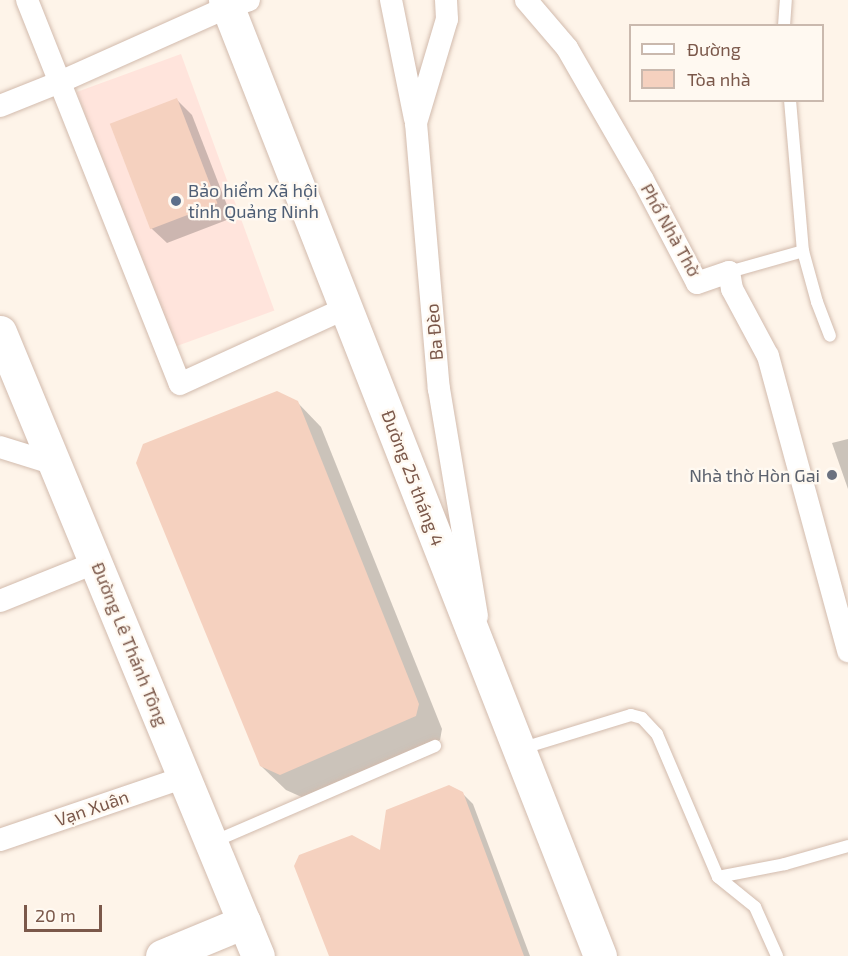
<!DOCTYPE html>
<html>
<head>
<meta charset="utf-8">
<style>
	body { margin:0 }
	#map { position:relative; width:848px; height:956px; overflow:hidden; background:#fef4e9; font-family:"Exo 2",sans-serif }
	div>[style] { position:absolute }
	.commercial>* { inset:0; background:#ffe4dc; transform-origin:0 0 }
	.shadow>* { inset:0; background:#0003 }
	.building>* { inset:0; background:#f5d1bf; transform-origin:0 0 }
	.roads { filter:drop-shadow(0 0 2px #d2bbad) drop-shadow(0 0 2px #d2bbad) }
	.lane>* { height:12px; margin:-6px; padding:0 6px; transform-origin:6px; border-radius:6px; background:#fff }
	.street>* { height:22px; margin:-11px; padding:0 11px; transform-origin:11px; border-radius:11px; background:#fff }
	.secondary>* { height:33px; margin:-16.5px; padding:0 16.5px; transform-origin:16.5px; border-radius:16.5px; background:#fff }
	.dots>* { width:16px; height:16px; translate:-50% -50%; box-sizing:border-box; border:3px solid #fff9f1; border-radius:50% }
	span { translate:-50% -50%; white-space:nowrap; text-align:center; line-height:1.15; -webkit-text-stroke:4.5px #fff9f1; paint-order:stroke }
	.service-label { font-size:18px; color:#4e5e75 }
	.left { translate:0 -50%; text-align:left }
	.street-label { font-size:18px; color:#7b584a }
	.worship-label { font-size:18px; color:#5b616d }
	.right { translate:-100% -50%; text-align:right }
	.legend { position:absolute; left:629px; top:24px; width:195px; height:78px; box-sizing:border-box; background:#fff9f1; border:2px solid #cab9ae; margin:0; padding:8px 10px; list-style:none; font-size:18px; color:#7b584a }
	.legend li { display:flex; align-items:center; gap:12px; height:30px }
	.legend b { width:30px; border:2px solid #cab9ae }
	.scale { position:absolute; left:24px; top:905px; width:78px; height:27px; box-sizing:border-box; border:3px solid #7b584a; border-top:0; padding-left:8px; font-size:18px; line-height:21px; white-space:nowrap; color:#7b584a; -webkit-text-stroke:4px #fff9f1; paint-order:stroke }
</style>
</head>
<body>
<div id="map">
	<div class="commercial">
		<i style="left:181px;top:54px;width:273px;height:111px;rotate:70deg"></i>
	</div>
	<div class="shadow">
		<i style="clip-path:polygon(177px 100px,192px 115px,232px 218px,167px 243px,151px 228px)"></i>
		<i style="clip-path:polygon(297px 402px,321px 427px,442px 729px,440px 740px,306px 799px,286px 790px,261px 766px)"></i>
		<i style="clip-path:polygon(848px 439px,848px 489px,832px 443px)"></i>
		<i style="clip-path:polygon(462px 793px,473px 804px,530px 956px,330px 956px,381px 853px)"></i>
	</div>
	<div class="building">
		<i style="left:177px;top:98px;width:113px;height:72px;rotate:69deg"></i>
		<i style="clip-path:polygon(277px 391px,298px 401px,419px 704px,416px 716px,280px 775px,260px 766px,136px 463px,143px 444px)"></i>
		<i style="clip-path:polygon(449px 785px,463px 792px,524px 956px,329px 956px,294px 866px,299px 855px,352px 835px,380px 850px,386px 810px)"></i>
	</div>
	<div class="roads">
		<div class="lane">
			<i style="left:784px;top:26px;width:26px;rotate:-86deg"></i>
			<i style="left:790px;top:100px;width:152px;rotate:85.1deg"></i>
			<i style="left:803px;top:251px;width:53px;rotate:74.6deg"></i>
			<i style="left:817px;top:302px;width:36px;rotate:69deg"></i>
			<i style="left:729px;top:272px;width:77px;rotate:-15.8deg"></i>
			<i style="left:520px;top:749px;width:116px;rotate:-17deg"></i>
			<i style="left:631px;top:715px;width:11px;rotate:15deg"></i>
			<i style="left:642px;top:718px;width:22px;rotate:47deg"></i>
			<i style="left:657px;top:734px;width:155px;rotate:66.9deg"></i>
			<i style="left:718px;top:877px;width:48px;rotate:39deg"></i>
			<i style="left:755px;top:907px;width:54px;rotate:65.8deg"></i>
			<i style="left:213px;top:842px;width:242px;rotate:-23.4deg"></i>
			<i style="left:718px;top:877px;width:68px;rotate:-11deg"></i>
			<i style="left:785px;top:864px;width:66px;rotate:-15.9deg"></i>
		</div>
		<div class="street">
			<i style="left:27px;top:0;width:413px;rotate:68.3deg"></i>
			<i style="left:180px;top:384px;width:183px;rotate:-24.6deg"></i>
			<i style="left:391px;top:0;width:121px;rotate:78.6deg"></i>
			<i style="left:446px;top:0;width:19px;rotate:87deg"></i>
			<i style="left:447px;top:19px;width:109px;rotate:106.6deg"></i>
			<i style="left:416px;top:123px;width:267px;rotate:85.1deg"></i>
			<i style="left:439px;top:389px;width:230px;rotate:80.5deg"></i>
			<i style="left:526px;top:0;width:63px;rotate:49.5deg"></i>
			<i style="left:567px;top:48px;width:152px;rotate:60.1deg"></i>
			<i style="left:643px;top:180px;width:116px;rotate:62.3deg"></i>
			<i style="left:697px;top:283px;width:34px;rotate:-19deg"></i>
			<i style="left:729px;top:272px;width:17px;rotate:80deg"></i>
			<i style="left:732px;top:289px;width:76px;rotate:61.8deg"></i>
			<i style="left:768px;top:356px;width:306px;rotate:74.8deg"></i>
			<i style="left:0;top:106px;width:65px;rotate:-21.8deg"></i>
			<i style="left:60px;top:82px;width:184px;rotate:-24.1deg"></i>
			<i style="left:228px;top:7px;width:22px;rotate:-18deg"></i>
			<i style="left:0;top:447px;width:58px;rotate:17.2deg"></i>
			<i style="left:0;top:601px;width:105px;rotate:-21.9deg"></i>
			<i style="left:0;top:840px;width:195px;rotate:-18.8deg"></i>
		</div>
		<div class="secondary">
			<i style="left:225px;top:0;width:1027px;rotate:68.58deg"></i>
			<i style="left:0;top:332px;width:675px;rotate:67.54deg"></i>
			<i style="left:162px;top:956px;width:89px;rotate:-22.5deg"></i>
		</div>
	</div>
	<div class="dots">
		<i style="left:176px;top:201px;background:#5c6f8a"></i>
		<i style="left:832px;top:475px;background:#6b7280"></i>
	</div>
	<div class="service-label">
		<span class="left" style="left:188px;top:201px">Bảo hiểm Xã hội<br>tỉnh Quảng Ninh</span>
	</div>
	<div class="street-label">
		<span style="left:671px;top:230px;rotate:61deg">Phố Nhà Thờ</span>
		<span style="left:434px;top:332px;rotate:-95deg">Ba Đèo</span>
		<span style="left:413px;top:478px;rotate:69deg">Đường 25 tháng 4</span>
		<span style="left:130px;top:644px;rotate:68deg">Đường Lê Thánh Tông</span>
		<span style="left:92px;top:808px;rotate:-19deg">Vạn Xuân</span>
	</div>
	<div class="worship-label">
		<span class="right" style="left:820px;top:475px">Nhà thờ Hòn Gai</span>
	</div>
	<ul class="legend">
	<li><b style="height:8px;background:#fff"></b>Đường</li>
	<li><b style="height:16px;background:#f5d1bf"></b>Tòa nhà</li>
	</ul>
	<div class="scale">20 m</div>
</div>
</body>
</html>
